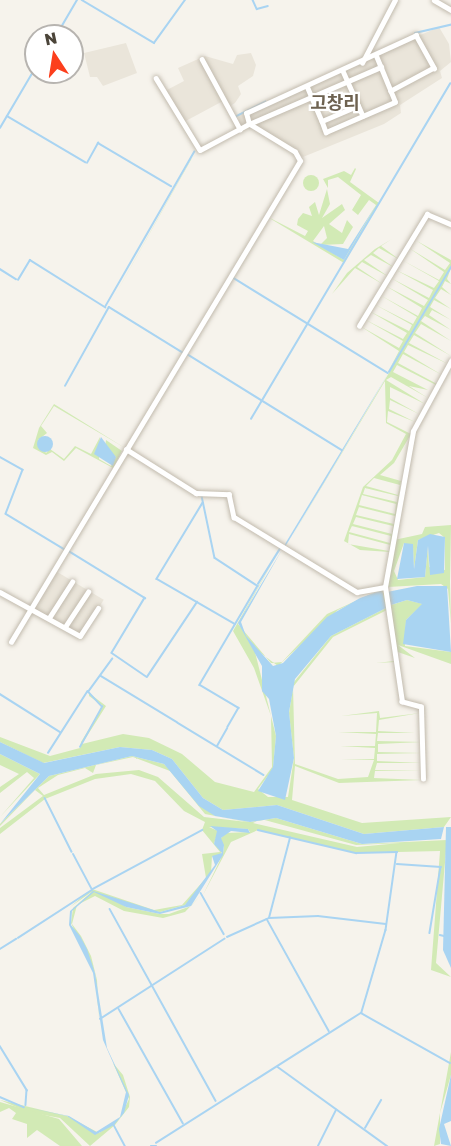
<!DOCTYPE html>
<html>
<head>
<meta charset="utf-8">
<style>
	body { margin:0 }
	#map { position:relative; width:451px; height:1146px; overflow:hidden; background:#f6f3ec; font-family:"Golos Text","Noto Sans KR",sans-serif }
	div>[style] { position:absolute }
	.residential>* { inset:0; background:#eae5da; transform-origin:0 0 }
	.green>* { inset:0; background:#d2eab5 }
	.round { border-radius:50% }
	.water>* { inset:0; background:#a9d4f2 }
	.stream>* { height:1.5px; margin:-0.75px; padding:0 0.75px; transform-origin:0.75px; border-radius:0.75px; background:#a9d4f2 }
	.roads { filter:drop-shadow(0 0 2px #c2bbae) drop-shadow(0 0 2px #c2bbae) }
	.minor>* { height:4.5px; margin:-2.25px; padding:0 2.25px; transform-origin:2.25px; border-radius:2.25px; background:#fff }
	span { translate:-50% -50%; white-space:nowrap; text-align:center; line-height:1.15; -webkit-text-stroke:4.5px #fff; paint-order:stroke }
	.quarter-label { font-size:18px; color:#6e6250; font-weight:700 }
	.north { position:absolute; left:24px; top:24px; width:60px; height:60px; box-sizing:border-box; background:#fff; border:2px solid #b7b4b0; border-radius:50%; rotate:348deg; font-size:16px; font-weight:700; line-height:24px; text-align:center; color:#4b4439 }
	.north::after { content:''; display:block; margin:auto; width:21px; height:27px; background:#fc3f1d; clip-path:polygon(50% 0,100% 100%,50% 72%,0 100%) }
</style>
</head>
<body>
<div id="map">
	<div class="residential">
		<i style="clip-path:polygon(439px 27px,449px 44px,451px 62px,440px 71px,442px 78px,400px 105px,401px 113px,384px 124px,303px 157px,249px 123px,240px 128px,238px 114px)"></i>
		<i style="clip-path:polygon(126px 43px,137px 73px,103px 86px,97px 77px,90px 77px,84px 53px)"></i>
		<i style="clip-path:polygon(251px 53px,256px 65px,253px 76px,238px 86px,241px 94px,235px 103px,227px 108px,223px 101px,182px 123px,165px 91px,184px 81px,178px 68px,205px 56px,233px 64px,237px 55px)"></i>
		<i style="left:54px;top:570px;width:58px;height:43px;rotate:31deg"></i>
	</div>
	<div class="green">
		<i style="clip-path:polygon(198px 153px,192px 158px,109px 306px,191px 159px)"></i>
		<i style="clip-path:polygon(355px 168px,356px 169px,350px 182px,379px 203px,344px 263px,266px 216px,305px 236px,308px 231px,297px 225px,298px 219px,303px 213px,312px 216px,309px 207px,315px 202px,319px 215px,327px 189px,330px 204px,322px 218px,342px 204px,345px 210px,329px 224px,342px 233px,347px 220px,353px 227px,343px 244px,320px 245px,327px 238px,324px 226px,313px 241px,344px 260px,376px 205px,369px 200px,358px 215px,352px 210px,361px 195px,338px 177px,328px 180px,328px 188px,323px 179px,344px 171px,351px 175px)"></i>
		<i class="round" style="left:303px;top:175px;width:16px;height:16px"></i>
		<i style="clip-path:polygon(392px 239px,381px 246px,400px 260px,379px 248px,373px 253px,395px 268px,371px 255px,364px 260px,389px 277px,362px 262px,357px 267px,384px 285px,355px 268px,332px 294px,347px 273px,375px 249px)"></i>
		<i style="clip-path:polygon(417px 241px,451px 260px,451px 266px,388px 372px,399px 351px,360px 326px,399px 348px,403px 341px,364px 319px,403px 339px,407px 333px,369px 311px,409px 331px,412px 325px,374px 304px,413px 324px,417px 317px,380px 295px,418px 316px,422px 308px,386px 286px,424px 306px,428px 300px,391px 278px,429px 298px,433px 290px,396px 270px,434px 288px,439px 281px,402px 260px,439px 280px,444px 272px,409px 248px,445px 270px,450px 263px)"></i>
		<i style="clip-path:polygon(evenodd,451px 268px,447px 279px,451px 284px,445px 281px,442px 287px,451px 295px,441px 289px,435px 298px,451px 309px,434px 300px,430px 307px,451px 320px,432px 310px,429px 315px,451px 330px,425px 316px,421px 321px,451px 341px,421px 324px,415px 333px,451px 356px,414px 335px,409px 343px,448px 364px,408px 345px,404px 352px,442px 375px,403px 354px,398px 363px,437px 384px,436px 385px,397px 365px,393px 372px,428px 390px,409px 386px,428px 398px,391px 377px,386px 380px,425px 404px,390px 387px,390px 398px,419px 414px,390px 400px,389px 409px,415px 422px,388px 411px,387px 422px,411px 434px,394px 463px,380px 475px,401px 481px,390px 552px,360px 550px,344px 541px,363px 487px,392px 460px,406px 434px,386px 423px,385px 381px,286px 547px,451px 268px,374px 478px,400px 485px,398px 495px,366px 486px,374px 478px,451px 268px,365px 488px,398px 496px,397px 502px,363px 494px,365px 488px,451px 268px,362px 495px,396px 504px,395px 514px,359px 505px,362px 495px,451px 268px,359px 507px,395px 516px,394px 524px,356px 515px,359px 507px,451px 268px,356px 517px,393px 526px,392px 534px,353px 524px,356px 517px,451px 268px,352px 526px,391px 536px,390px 543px,349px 532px,352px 526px,451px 268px,349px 534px,390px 545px,389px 551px,348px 544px,349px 534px)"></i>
		<i style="clip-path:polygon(54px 404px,125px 448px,54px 406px,41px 426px,47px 433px,38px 440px,46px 453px,50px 449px,64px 459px,75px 446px,91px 454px,100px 437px,99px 459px,111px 466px,116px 457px,105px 448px,106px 440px,122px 451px,113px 468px,76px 448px,64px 461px,52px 452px,46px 455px,33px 448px,39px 428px)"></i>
		<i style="clip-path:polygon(evenodd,451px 525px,450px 582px,451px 624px,448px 589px,441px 584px,388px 587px,394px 540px,422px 534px,425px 527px,451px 525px,439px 533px,445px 538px,445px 570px,429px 567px,428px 546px,425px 577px,398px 580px,394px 571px,404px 543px,413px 547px,414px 569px,418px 540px,439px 533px)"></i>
		<i style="clip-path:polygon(evenodd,281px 547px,238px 624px,271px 663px,282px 662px,327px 614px,382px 589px,384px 590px,395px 662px,376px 663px,394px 661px,387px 610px,333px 637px,293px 687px,295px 764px,338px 779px,368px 777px,374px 760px,341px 759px,374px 759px,375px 748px,340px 746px,375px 746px,376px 734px,338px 732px,376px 732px,377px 713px,341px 716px,379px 711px,380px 718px,420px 713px,379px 720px,378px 731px,415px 733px,378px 733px,377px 741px,422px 742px,378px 744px,378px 752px,422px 753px,377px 754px,377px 761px,422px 763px,377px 763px,375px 770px,422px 771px,375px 771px,374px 778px,422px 780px,339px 783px,295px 766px,292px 800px,362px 823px,451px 817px,444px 827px,364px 834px,277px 805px,223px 810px,203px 798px,172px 759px,152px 750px,120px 747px,43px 763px,0 742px,0 737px,50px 756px,80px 748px,81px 742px,103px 706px,89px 696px,89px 693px,106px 706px,82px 744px,123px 734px,149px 738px,182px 754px,215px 782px,254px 792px,272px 767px,271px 716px,254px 668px,233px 631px,281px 547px,380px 590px,386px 608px,331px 636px,294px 682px,289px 713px,294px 758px,288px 797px,268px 797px,258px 789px,273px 769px,276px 736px,254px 648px,278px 666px,338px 610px,380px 590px)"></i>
		<i style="clip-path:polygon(407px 600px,423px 604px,406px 620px,405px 646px,451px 652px,451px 664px,398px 645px,415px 658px,395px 651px,391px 605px)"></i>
		<i style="clip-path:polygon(0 754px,40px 774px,0 817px,34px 778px,27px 772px,0 793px,0 787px,19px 774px,0 765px)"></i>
		<i style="clip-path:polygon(evenodd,132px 756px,164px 764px,215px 816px,250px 822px,276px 818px,362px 844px,447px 840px,436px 963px,451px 977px,431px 970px,440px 851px,356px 853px,258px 830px,231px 842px,203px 895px,221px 858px,212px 856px,211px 873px,194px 898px,185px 905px,160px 912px,133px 907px,116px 900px,126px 907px,160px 914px,169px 914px,191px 906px,201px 895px,185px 912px,163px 918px,124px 911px,95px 896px,77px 905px,72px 924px,81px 936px,91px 956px,97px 980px,99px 1018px,95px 973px,71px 923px,73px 908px,93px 891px,70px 907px,92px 889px,154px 910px,182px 905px,206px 878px,202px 854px,220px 852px,202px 830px,205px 822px,184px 811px,155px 781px,131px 774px,95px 779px,45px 799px,0 834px,0 828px,43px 796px,35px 790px,0 826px,0 824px,49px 776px,132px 756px,133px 757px,170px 771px,205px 814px,247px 822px,204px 817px,158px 777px,139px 770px,96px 774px,44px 795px,38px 788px,58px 775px,85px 768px,93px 773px,96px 765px,133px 757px,132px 756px,261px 819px,356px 845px,400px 843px,357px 847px,253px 823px,261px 819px,132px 756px,209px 827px,248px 829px,250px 832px,226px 833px,220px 839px,224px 847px,223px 853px,221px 857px,222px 847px,214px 844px,218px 831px,209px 827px)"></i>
		<i style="clip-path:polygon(451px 852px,451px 917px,449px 953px,451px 964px,447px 951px)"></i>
		<i style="clip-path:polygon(451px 1052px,451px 1075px,440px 1113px,440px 1144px,434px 1146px)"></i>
		<i style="clip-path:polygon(113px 1063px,123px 1075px,130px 1097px,129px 1107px,115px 1125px,90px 1146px,60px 1118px,28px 1112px,0 1100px,67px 1116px,99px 1133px,120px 1118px,129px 1099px)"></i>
		<i style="clip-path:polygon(0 1102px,59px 1119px,82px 1146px,60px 1146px,37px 1130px,27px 1138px,27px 1124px,12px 1119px,16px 1113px,9px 1108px,0 1112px)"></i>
	</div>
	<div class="water">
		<i style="clip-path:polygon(376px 205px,344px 260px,312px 242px,348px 249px)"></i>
		<i style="clip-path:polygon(389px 372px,325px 481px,285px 547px,285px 544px)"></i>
		<i class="round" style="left:37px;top:436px;width:16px;height:16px"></i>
		<i style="clip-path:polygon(101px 437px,116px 457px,113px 466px,94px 454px)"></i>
		<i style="clip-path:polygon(430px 534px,445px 537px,444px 573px,430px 575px,428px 546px,425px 577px,397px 579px,404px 543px,413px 544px,414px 569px,418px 540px)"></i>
		<i style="clip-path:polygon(283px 548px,241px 622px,246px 636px,273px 666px,283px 663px,327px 617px,360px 598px,382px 590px,386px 608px,331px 636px,295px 679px,289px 712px,294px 758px,285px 800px,258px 791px,273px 767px,276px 736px,269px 699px,262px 691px,262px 666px,238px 623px)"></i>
		<i style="clip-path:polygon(417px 586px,447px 586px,451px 652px,403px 644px,406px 620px,422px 604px,407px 600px,391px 605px,387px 592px)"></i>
		<i style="clip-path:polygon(0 742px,44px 763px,120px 747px,152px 750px,172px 759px,203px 798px,223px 810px,277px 805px,364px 834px,444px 827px,441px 839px,362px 844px,276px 818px,250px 822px,215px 816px,199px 806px,164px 764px,132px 756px,49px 776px,0 824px,40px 774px,0 754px)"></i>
		<i style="clip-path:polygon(210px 826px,248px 829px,250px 833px,231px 831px,221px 838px,224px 845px,223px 855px,191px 906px,160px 914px,126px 907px,94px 892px,72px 911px,71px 925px,80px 936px,87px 949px,95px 973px,107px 1048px,129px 1095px,124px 1113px,114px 1125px,95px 1135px,67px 1116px,24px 1107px,69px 1116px,96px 1132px,120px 1117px,126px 1092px,103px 1040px,93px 973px,69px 925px,70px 911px,93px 891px,160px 912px,185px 905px,215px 865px,212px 856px,222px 853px,214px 844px,217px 831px)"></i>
		<i style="clip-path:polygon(446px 827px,451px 827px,451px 968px,443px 950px)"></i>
		<i style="clip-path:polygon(451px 1075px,451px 1121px,444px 1124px,451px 1146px,441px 1144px,439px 1129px)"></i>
	</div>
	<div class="stream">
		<i style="left:82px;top:0;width:84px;rotate:30.8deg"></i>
		<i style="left:154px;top:43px;width:53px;rotate:-54.2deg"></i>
		<i style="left:253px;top:0;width:10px;rotate:66deg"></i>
		<i style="left:257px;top:9px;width:11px;rotate:-15deg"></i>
		<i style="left:415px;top:33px;width:37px;rotate:-13deg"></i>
		<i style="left:56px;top:36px;width:42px;rotate:-59.7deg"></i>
		<i style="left:7px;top:116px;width:91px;rotate:30.5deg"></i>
		<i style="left:235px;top:117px;width:34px;rotate:-27deg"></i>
		<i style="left:0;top:128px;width:71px;rotate:-59.5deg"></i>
		<i style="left:87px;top:163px;width:23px;rotate:-61deg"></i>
		<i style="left:98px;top:143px;width:85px;rotate:30.5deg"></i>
		<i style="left:0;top:269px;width:19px;rotate:32deg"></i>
		<i style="left:232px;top:277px;width:183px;rotate:31.6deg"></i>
		<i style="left:18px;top:280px;width:23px;rotate:-59deg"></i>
		<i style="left:30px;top:260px;width:89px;rotate:32.1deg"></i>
		<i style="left:105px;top:307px;width:179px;rotate:-60.1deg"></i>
		<i style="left:187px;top:354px;width:182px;rotate:31.8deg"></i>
		<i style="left:389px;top:372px;width:122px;rotate:-59.4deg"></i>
		<i style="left:65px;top:386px;width:90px;rotate:-60.9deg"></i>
		<i style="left:109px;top:307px;width:86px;rotate:31.7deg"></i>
		<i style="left:251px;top:419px;width:390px;rotate:-59.3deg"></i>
		<i style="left:0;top:457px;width:26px;rotate:29deg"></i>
		<i style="left:23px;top:470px;width:47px;rotate:111.1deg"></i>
		<i style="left:6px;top:514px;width:68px;rotate:31.1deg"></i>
		<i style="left:202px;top:496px;width:63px;rotate:78.2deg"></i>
		<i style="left:215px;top:558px;width:51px;rotate:33.1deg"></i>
		<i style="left:258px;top:586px;width:115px;rotate:120.4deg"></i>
		<i style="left:200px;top:685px;width:45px;rotate:30.5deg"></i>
		<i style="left:239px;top:708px;width:22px;rotate:120deg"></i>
		<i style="left:203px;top:503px;width:89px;rotate:121.2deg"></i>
		<i style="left:157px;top:579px;width:90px;rotate:30deg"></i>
		<i style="left:67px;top:550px;width:92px;rotate:31.6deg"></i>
		<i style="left:145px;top:598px;width:64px;rotate:121deg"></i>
		<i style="left:112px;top:653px;width:42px;rotate:34.4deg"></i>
		<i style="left:147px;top:677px;width:90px;rotate:-56.3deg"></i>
		<i style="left:258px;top:584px;width:44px;rotate:-58.1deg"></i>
		<i style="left:101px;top:676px;width:89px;rotate:31.2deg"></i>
		<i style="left:0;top:694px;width:71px;rotate:32.3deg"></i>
		<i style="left:178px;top:723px;width:100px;rotate:31.2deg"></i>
		<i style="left:217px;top:746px;width:20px;rotate:-60deg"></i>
		<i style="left:80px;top:747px;width:46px;rotate:-61.2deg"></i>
		<i style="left:102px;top:707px;width:21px;rotate:-133deg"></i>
		<i style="left:88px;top:692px;width:41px;rotate:-54deg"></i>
		<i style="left:48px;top:753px;width:72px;rotate:-57.4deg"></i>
		<i style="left:45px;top:798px;width:60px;rotate:63.4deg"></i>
		<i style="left:258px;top:830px;width:101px;rotate:13.2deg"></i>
		<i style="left:356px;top:853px;width:41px;rotate:-1.4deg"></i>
		<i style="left:397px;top:852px;width:79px;rotate:98deg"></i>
		<i style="left:386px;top:930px;width:85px;rotate:106.3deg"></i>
		<i style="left:397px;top:864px;width:44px;rotate:3.9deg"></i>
		<i style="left:441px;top:867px;width:67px;rotate:99.5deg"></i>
		<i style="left:93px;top:889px;width:124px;rotate:-28.4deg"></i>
		<i style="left:201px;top:893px;width:47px;rotate:60.7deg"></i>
		<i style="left:110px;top:909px;width:219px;rotate:61.1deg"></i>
		<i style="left:269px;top:918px;width:83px;rotate:-75.3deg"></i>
		<i style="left:267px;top:919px;width:128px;rotate:61deg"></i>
		<i style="left:440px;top:935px;width:4px;rotate:14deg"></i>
		<i style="left:227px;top:937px;width:46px;rotate:-24.3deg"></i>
		<i style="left:269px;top:918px;width:49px;rotate:-2.3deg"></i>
		<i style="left:318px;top:916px;width:68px;rotate:6.7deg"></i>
		<i style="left:18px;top:938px;width:88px;rotate:-33deg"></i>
		<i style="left:92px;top:890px;width:40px;rotate:-118deg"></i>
		<i style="left:0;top:949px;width:19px;rotate:-32deg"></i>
		<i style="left:119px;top:1009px;width:131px;rotate:60.7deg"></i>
		<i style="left:100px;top:1019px;width:148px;rotate:-32.8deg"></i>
		<i style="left:0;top:1046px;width:52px;rotate:58.5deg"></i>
		<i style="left:27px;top:1090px;width:15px;rotate:94deg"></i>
		<i style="left:278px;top:1067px;width:135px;rotate:35.9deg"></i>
		<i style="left:0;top:1097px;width:26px;rotate:23deg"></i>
		<i style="left:114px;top:1125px;width:24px;rotate:62deg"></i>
		<i style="left:365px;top:1128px;width:32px;rotate:-60deg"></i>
		<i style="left:156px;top:1143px;width:243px;rotate:-32.4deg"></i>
		<i style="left:361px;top:1013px;width:102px;rotate:29.3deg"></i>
		<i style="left:151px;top:1146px;width:5px"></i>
		<i style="left:318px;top:1146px;width:40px;rotate:-63.4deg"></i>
	</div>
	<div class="roads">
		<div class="minor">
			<i style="left:434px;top:0;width:20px;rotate:30deg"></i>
			<i style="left:202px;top:59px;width:80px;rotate:61.5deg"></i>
			<i style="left:362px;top:63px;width:71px;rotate:-62.4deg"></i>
			<i style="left:343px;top:71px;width:49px;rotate:66deg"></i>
			<i style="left:156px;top:78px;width:84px;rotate:58.6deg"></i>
			<i style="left:200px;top:150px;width:55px;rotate:-28deg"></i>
			<i style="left:249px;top:124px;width:11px;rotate:-105deg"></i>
			<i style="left:246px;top:113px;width:187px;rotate:-24.6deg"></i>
			<i style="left:416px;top:35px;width:38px;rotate:61deg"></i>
			<i style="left:434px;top:68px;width:49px;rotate:151.9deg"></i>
			<i style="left:307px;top:86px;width:38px;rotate:67deg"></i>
			<i style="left:322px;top:121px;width:39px;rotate:-23deg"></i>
			<i style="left:322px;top:121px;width:12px;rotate:70deg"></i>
			<i style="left:326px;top:132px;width:75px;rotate:-23.5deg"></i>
			<i style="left:395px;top:102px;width:50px;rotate:-112.4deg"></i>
			<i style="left:249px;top:124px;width:144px;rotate:-23.4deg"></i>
			<i style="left:359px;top:326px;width:131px;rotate:-58.7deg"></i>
			<i style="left:427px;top:214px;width:26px;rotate:23deg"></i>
			<i style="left:126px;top:449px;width:83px;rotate:32.2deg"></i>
			<i style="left:196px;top:493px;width:33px;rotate:2deg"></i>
			<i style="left:229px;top:494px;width:24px;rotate:78deg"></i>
			<i style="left:234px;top:517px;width:144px;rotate:31.4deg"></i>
			<i style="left:357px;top:592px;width:28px;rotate:-10deg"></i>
			<i style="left:0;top:592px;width:91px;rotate:28.8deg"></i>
			<i style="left:80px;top:636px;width:33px;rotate:-57deg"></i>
			<i style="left:49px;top:618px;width:43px;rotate:-57.4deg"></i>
			<i style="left:65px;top:627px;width:42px;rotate:-56.7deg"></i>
			<i style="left:11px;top:642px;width:561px;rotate:-59deg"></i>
			<i style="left:300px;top:161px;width:10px;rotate:-119deg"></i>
			<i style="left:295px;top:152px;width:54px;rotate:-148.7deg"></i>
			<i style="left:423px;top:779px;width:72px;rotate:-91.6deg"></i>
			<i style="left:421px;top:707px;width:20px;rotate:-165deg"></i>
			<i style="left:402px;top:702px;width:116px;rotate:-98.4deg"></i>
			<i style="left:385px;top:587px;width:158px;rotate:-79.8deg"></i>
			<i style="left:413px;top:431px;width:80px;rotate:-61.5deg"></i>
		</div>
	</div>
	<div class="quarter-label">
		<span style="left:335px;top:102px">고창리</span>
	</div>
	<div class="north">N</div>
</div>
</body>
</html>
